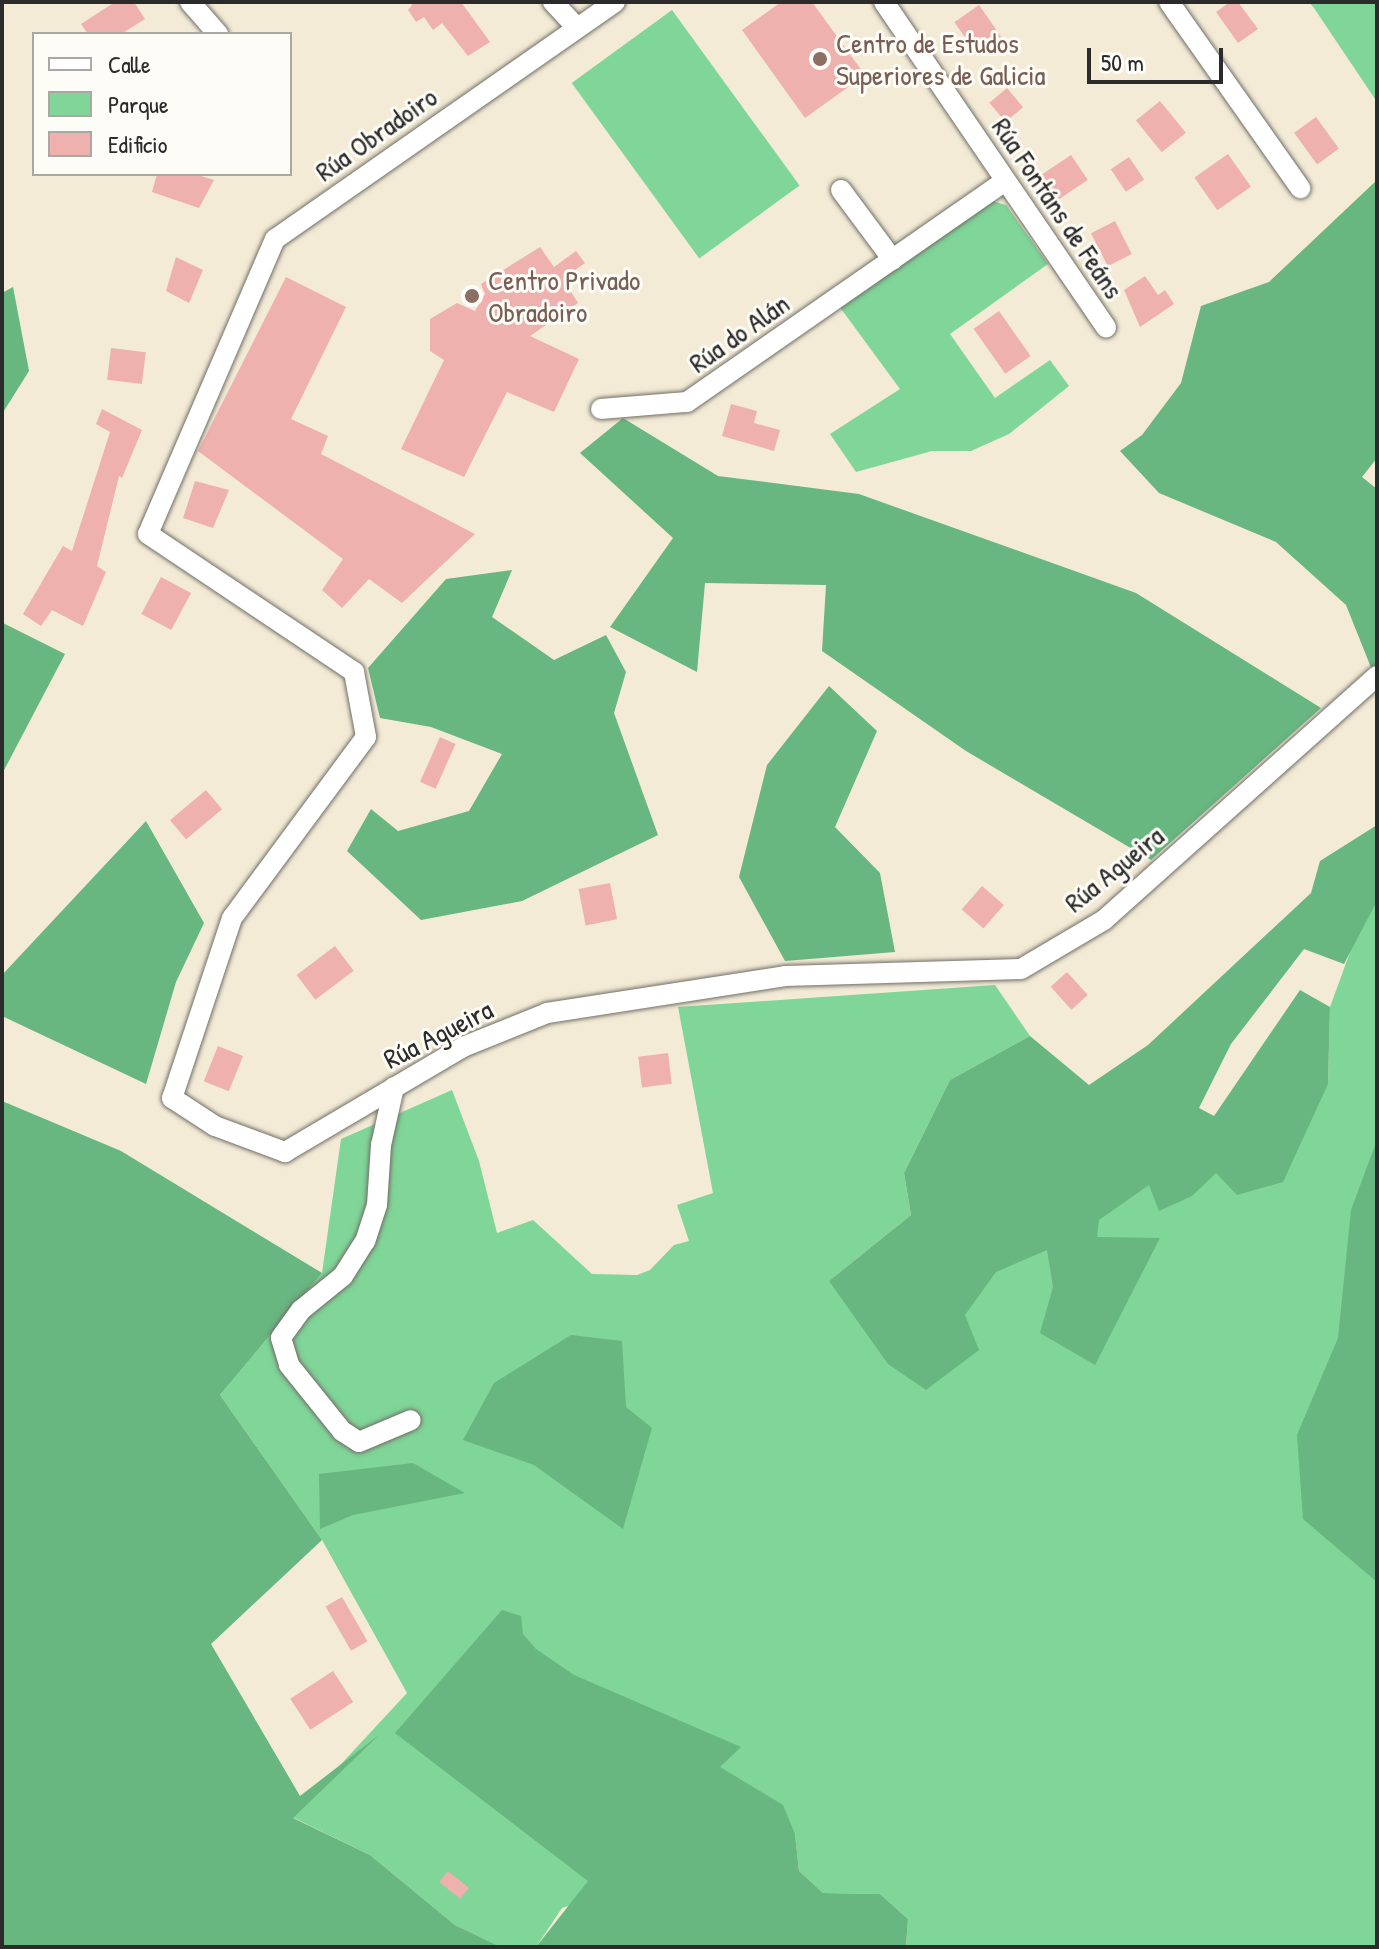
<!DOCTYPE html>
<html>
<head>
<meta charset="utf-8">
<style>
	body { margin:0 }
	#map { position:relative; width:1379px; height:1949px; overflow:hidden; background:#f3ebd6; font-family:"Patrick Hand",sans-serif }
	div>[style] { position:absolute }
	.green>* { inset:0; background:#80d598; transform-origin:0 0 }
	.forest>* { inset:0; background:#68b680 }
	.building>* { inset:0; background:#efb1ae; transform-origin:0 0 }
	.roads { filter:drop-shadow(0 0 2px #716e67) drop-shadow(0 0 2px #716e67) }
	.minor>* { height:20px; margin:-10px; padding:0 10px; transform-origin:10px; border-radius:10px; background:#fff }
	.dots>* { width:22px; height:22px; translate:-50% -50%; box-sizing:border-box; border:4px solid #fdfcf7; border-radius:50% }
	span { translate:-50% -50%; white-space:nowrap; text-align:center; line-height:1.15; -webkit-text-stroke:6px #fdfcf7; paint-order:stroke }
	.education-label { font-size:28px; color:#785e54 }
	.left { translate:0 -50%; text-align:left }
	.street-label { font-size:28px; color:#2b2b2b }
	.frame { position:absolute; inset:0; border:4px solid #2b2b2b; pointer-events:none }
	.legend { position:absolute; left:32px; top:32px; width:260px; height:144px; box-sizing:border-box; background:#fdfcf7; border:2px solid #a9a8a5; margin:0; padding:10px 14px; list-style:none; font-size:24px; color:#2b2b2b }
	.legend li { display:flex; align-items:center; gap:16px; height:40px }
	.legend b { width:40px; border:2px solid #a9a8a5 }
	.scale { position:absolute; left:1087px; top:48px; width:136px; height:36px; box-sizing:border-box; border:4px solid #2b2b2b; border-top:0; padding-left:10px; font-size:24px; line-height:28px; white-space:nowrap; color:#2b2b2b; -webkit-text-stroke:6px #fdfcf7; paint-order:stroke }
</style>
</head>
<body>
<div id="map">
	<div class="green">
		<i style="clip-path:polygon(1309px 2px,1377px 2px,1377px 102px,1314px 8px)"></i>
		<i style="left:672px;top:10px;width:217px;height:124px;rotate:54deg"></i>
		<i style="clip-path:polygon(992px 201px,1006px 205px,1048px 264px,950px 334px,995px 398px,1050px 360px,1069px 386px,1009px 434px,971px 451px,932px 451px,856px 472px,830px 434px,900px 389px,839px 306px)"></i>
		<i style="clip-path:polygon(1377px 901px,1377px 1947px,906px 1947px,908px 1919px,880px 1894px,823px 1893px,799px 1871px,795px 1834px,562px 1908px,536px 1947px,501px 1947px,455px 1925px,370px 1855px,292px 1817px,407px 1693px,322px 1540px,220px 1395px,322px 1273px,341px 1139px,452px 1090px,479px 1161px,497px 1233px,533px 1220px,592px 1274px,637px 1275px,650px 1270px,674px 1245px,689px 1241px,677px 1205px,713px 1193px,678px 1007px,995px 985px,1030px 1036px,950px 1080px,904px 1173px,911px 1215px,829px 1281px,996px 1271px,1328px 1084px,1330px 1007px,1360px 925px)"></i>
	</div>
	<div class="forest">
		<i style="clip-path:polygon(1377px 180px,1377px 458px,1362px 477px,1377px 489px,1377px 666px,1372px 670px,1346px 605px,1276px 542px,1159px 493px,1120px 451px,1142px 435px,1181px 383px,1201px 306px,1269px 282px)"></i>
		<i style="clip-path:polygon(13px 287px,29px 371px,2px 414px,2px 293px)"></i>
		<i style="clip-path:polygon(623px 418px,718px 476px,859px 494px,1136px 593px,1321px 708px,1151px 860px,966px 751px,822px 651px,826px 585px,705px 583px,697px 672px,610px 627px,673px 538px,580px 453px)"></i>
		<i style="clip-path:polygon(512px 570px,492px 617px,554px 660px,606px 635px,626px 672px,614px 713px,658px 835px,522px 901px,421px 920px,347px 851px,371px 809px,398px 831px,469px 811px,502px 754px,431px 727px,380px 718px,368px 668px,446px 579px)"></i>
		<i style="clip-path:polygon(3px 623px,65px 654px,2px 774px,2px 625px)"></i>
		<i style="clip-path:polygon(829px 686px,877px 731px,835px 827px,880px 873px,895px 952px,785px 961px,739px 877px,767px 765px)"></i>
		<i style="clip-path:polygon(146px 821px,204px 923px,176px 982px,146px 1084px,2px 1016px,2px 975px)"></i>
		<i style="clip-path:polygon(1377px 825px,1377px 901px,1344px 964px,1304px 949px,1231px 1044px,1199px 1108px,1214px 1116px,1300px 990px,1330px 1007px,1328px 1084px,1283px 1182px,1237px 1195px,1216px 1173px,1192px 1196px,1159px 1211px,1149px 1185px,1099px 1220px,1097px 1237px,1160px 1238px,1095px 1365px,1040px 1333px,1053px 1287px,1047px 1250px,996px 1272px,965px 1315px,979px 1350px,926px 1390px,888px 1364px,829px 1281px,911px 1215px,904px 1173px,950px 1080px,1030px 1036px,1089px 1085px,1148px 1045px,1311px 893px,1320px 861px)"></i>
		<i style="clip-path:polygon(2px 1101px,121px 1151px,322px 1273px,220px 1395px,322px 1540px,211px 1644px,300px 1796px,379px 1735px,293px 1818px,370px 1855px,455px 1925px,501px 1947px,2px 1947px)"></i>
		<i style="clip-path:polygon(1377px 1140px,1377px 1582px,1303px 1519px,1297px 1435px,1338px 1338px,1351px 1210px)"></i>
		<i style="clip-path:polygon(571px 1335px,622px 1341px,626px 1407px,652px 1428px,623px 1529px,534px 1465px,463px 1440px,494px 1383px)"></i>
		<i style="clip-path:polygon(413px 1463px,465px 1493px,353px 1515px,320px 1529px,319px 1474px)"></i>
		<i style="clip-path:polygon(502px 1610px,521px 1616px,523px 1634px,536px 1649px,574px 1675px,741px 1747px,720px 1767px,783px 1805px,795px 1834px,799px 1871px,823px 1893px,880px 1894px,908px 1919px,906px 1947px,536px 1947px,588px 1881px,395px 1733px)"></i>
	</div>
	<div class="building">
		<i style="clip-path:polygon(115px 2px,134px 2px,145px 19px,121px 34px,88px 34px,81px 24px)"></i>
		<i style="clip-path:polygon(414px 2px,461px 2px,490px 42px,468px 56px,442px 23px,433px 30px,424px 17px,416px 22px,408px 10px)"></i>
		<i style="clip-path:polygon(781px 2px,812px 2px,865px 75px,805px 118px,742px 30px)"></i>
		<i style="clip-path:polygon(1230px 2px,1238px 2px,1258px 29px,1238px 43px,1216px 12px)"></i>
		<i style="left:979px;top:5px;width:42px;height:30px;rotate:55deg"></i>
		<i style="left:1007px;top:88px;width:25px;height:23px;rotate:50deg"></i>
		<i style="left:1160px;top:101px;width:41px;height:31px;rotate:51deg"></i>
		<i style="left:1316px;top:117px;width:39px;height:27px;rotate:54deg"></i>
		<i style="left:1228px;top:154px;width:40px;height:41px;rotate:55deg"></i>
		<i style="left:1071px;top:155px;width:30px;height:40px;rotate:56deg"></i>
		<i style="left:1129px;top:157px;width:27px;height:22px;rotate:56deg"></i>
		<i style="clip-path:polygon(157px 174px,195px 174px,214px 180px,199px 208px,152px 192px)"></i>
		<i style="left:1115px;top:221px;width:37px;height:27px;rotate:63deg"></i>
		<i style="clip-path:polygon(540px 247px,554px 267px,576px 251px,585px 263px,563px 279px,578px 303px,530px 336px,579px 359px,554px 412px,507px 392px,464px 477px,401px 449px,444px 360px,430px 351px,430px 319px,457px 303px,475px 311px,485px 294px,481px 284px)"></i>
		<i style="clip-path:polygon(176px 257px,203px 270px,189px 303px,166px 291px)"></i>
		<i style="clip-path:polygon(1145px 276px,1158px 295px,1165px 290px,1174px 304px,1140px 327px,1124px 290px)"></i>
		<i style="clip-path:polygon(286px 277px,346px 307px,291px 419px,328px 436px,321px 454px,475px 534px,402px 603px,369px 579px,342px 608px,322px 590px,343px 559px,198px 451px)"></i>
		<i style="left:999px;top:311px;width:55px;height:31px;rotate:55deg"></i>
		<i style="left:111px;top:348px;width:35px;height:32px;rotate:7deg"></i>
		<i style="clip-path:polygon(731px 404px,757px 411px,754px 423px,780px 430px,774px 451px,722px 436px)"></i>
		<i style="clip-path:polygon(102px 409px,142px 430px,122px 478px,119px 476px,97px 566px,106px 572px,83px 626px,52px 610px,41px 626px,23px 614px,63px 546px,72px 551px,110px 432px,96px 424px)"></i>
		<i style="clip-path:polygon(195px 481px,229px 490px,213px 528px,183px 518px)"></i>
		<i style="left:161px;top:577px;width:34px;height:42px;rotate:28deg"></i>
		<i style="left:440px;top:737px;width:17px;height:49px;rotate:24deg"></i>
		<i style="left:206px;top:790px;width:25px;height:47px;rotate:50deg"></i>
		<i style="left:610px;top:883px;width:37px;height:32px;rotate:79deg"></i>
		<i style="left:982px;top:886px;width:29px;height:31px;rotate:41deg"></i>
		<i style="left:335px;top:946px;width:31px;height:48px;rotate:53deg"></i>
		<i style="left:1067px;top:972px;width:31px;height:22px;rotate:48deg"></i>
		<i style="left:218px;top:1046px;width:27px;height:38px;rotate:22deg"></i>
		<i style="left:668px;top:1053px;width:31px;height:30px;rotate:83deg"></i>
		<i style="left:342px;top:1597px;width:51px;height:19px;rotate:60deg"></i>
		<i style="left:333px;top:1671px;width:37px;height:51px;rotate:57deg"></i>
		<i style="left:448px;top:1871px;width:27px;height:14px;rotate:39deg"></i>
	</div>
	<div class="roads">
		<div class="minor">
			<i style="left:190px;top:2px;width:43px;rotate:48.8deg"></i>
			<i style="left:553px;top:2px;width:35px;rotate:47deg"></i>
			<i style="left:615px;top:2px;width:414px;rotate:145.1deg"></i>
			<i style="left:275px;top:239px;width:321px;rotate:113.3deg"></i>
			<i style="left:148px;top:534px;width:248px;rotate:33.8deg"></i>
			<i style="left:354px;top:672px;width:66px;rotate:79.5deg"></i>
			<i style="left:366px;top:737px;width:225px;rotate:126.5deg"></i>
			<i style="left:232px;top:918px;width:190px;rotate:108.4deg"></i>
			<i style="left:172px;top:1098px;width:51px;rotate:33.1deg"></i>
			<i style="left:215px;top:1126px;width:75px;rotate:20.4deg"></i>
			<i style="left:285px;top:1152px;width:207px;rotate:-30.5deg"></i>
			<i style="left:463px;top:1047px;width:91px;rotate:-22deg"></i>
			<i style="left:547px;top:1013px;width:241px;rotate:-8.8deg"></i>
			<i style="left:785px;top:976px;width:236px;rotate:-1.7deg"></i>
			<i style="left:1021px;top:969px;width:96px;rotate:-30.6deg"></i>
			<i style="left:1104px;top:920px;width:366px;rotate:-41.8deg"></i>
			<i style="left:884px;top:2px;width:394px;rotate:55.7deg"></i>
			<i style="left:1169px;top:2px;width:228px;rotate:54.8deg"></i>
			<i style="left:841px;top:190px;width:87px;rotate:53.4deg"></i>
			<i style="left:601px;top:409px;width:86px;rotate:-4.7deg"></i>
			<i style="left:687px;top:402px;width:387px;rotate:-34.8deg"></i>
			<i style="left:394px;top:1087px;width:59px;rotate:102.6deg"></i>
			<i style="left:381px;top:1145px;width:60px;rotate:93.8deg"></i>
			<i style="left:377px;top:1205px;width:38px;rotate:108deg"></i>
			<i style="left:365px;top:1241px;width:41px;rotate:122.2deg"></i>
			<i style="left:343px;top:1276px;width:54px;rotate:141deg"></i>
			<i style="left:301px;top:1310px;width:34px;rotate:126deg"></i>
			<i style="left:281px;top:1338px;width:28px;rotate:73deg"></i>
			<i style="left:289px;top:1365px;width:85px;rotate:51.2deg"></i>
			<i style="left:342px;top:1431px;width:20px;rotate:33deg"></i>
			<i style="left:359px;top:1442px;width:56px;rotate:-22.9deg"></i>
		</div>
	</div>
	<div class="dots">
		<i style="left:820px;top:59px;background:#8d6e63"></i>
		<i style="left:472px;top:296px;background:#8d6e63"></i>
	</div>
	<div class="education-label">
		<span class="left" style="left:836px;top:59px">Centro de Estudos<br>Superiores de Galicia</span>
		<span class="left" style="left:488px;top:296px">Centro Privado<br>Obradoiro</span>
	</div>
	<div class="street-label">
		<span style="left:376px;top:134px;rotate:-35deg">Rúa Obradoiro</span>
		<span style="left:1058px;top:208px;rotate:56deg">Rúa Fontáns de Feáns</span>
		<span style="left:739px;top:333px;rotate:-35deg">Rúa do Alán</span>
		<span style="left:1114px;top:869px;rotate:-39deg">Rúa Agueira</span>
		<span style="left:438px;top:1034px;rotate:-27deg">Rúa Agueira</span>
	</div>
	<div class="frame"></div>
	<ul class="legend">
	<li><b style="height:10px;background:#fff"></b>Calle</li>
	<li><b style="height:22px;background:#80d598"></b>Parque</li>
	<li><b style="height:22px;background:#efb1ae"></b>Edificio</li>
	</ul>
	<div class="scale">50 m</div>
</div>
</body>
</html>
